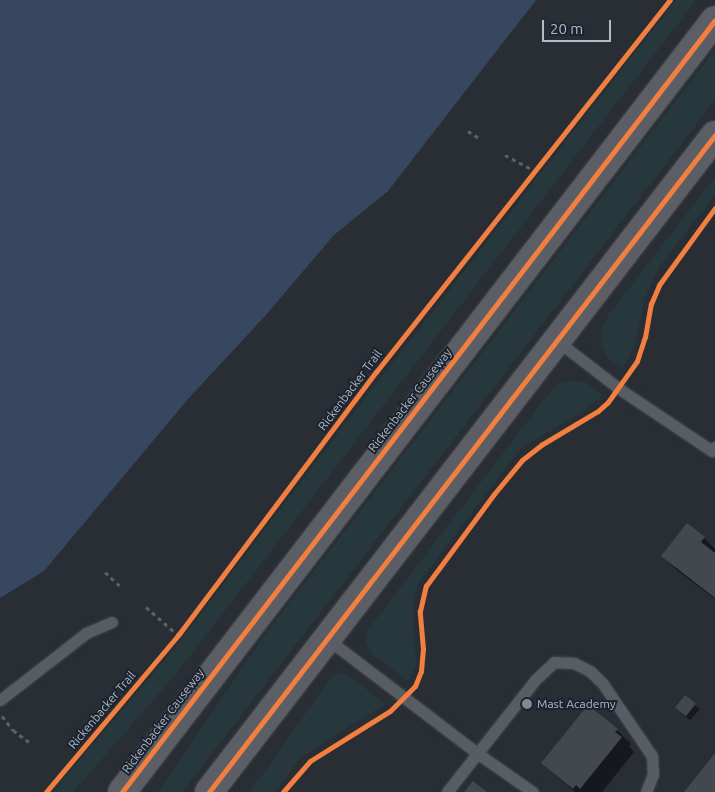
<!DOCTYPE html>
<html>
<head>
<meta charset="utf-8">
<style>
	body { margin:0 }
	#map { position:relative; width:715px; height:792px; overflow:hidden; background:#292e35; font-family:Ubuntu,sans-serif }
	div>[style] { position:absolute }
	.green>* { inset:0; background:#26383b }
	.water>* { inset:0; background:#374760 }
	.shadow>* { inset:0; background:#0007 }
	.building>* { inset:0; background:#43474e; transform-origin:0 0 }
	.path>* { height:3px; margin-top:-1.5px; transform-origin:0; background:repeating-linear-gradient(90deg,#5c6167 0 4px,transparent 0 8px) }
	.roads { filter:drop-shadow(0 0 1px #474a50) drop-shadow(0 0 1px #474a50) }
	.service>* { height:11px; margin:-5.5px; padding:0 5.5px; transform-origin:5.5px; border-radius:5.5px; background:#585c63 }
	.primary>* { height:28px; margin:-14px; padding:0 14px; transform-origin:14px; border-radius:14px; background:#5b5f65 }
	.cycleway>* { height:5px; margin:-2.5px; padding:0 2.5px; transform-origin:2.5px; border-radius:2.5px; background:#f27e40 }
	.dots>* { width:14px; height:14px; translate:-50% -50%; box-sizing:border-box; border:2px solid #1c2430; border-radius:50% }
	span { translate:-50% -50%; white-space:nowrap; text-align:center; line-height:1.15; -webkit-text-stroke:4px #1c2430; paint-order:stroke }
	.street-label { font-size:12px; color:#b2bac7 }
	.poi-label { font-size:12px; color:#b2bac7 }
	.left { translate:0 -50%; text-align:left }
	.scale { position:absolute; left:542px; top:20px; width:69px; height:22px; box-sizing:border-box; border:2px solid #b2bac7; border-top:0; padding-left:6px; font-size:15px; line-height:18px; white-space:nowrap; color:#b2bac7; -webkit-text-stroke:4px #1c2430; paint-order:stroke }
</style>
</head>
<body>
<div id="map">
	<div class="green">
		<i style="clip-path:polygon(676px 0,696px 0,176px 674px,73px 792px,52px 792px,154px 673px,191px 627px,348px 420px)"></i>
		<i style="clip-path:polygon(715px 50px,715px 100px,182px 792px,159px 792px,261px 640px)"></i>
		<i style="clip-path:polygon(715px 177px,715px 195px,659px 267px,645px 298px,634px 348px,622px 369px,607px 357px,601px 343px,601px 329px,609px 314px)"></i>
		<i style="clip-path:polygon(570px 381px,585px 382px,603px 395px,584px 411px,520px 449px,418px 584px,413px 604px,416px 667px,408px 681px,372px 654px,365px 643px,368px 630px,546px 397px,557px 385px)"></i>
		<i style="clip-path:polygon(339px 673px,348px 675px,385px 704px,301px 757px,275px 792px,250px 792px,332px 676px)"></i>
	</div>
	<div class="water">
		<i style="clip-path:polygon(0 0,536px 0,388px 191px,334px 235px,265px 316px,188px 399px,44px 571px,0 598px)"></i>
	</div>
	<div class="shadow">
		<i style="clip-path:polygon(704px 538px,715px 549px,715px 599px,677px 570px,663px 556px)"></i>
		<i style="clip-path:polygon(695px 705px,700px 709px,690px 720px,680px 712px)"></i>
		<i style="clip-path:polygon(617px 730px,631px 744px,629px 746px,634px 752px,602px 792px,575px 792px,542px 763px)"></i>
	</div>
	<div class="building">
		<i style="clip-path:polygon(687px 523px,705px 537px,701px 542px,715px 553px,715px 598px,661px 556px)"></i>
		<i style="left:685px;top:695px;width:14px;height:16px;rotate:39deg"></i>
		<i style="clip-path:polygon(588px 705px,618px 729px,615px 732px,622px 737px,580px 789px,576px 785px,573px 789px,541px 763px)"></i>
		<i style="clip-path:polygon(715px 753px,715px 792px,684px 792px)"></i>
		<i style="clip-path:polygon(473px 781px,487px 792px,464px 792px)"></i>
	</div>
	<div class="path">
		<i style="left:468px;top:131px;width:15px;rotate:32deg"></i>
		<i style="left:505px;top:155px;width:34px;rotate:28deg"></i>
		<i style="left:105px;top:572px;width:22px;rotate:43deg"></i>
		<i style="left:146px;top:607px;width:43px;rotate:41.2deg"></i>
		<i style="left:2px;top:716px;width:18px;rotate:52deg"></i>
		<i style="left:13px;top:730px;width:20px;rotate:37deg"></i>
	</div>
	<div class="roads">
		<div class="service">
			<i style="left:556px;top:340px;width:78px;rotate:37.7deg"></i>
			<i style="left:618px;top:388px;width:113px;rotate:33.8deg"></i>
			<i style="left:712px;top:451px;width:5px;rotate:-53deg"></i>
			<i style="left:326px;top:638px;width:190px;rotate:37.3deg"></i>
			<i style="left:477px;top:753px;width:68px;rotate:34.9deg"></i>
			<i style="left:0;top:700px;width:109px;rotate:-37.9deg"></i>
			<i style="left:86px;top:633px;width:28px;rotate:-23deg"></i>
			<i style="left:447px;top:792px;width:142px;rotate:-51.8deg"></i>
			<i style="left:535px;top:680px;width:26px;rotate:-43deg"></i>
			<i style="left:554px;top:662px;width:20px;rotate:3deg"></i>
			<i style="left:574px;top:663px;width:18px;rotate:27deg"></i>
			<i style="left:590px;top:671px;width:18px;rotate:45deg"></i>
			<i style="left:603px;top:684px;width:87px;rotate:55.8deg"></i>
			<i style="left:652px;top:756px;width:18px;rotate:87deg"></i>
			<i style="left:653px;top:774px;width:19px;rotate:111deg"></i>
		</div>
		<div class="primary">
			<i style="left:122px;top:792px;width:973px;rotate:-52.47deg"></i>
			<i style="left:209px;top:792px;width:829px;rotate:-52.4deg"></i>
		</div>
	</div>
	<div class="cycleway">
		<i style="left:46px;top:792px;width:207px;rotate:-49.9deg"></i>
		<i style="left:179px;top:634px;width:328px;rotate:-53.1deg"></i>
		<i style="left:376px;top:372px;width:474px;rotate:-51.7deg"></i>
		<i style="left:122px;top:792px;width:973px;rotate:-52.47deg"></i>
		<i style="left:209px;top:792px;width:829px;rotate:-52.4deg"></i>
		<i style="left:283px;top:792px;width:41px;rotate:-48.9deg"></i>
		<i style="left:310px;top:761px;width:94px;rotate:-32deg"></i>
		<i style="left:390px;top:711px;width:35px;rotate:-45deg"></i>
		<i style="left:415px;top:686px;width:16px;rotate:-68deg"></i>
		<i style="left:421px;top:671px;width:22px;rotate:-85deg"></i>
		<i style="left:423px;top:649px;width:38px;rotate:-95deg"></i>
		<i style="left:420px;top:611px;width:26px;rotate:-77deg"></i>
		<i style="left:426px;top:586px;width:114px;rotate:-53.5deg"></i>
		<i style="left:494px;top:494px;width:44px;rotate:-50.5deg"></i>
		<i style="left:522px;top:460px;width:24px;rotate:-38deg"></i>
		<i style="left:541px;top:445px;width:66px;rotate:-30.8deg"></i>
		<i style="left:598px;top:411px;width:13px;rotate:-42deg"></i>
		<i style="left:608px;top:402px;width:50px;rotate:-54.7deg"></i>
		<i style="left:637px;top:361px;width:25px;rotate:-72deg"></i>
		<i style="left:645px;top:337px;width:34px;rotate:-80deg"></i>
		<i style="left:651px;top:304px;width:21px;rotate:-67deg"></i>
		<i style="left:659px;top:285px;width:95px;rotate:-54deg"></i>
	</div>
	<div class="dots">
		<i style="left:527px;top:704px;background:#828994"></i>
	</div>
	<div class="street-label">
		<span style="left:350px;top:390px;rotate:-53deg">Rickenbacker Trail</span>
		<span style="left:410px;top:400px;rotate:-52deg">Rickenbacker Causeway</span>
		<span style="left:102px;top:710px;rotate:-50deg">Rickenbacker Trail</span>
		<span style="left:163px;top:721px;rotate:-53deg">Rickenbacker Causeway</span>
	</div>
	<div class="poi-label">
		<span class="left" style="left:537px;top:704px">Mast Academy</span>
	</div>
	<div class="scale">20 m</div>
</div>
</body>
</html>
